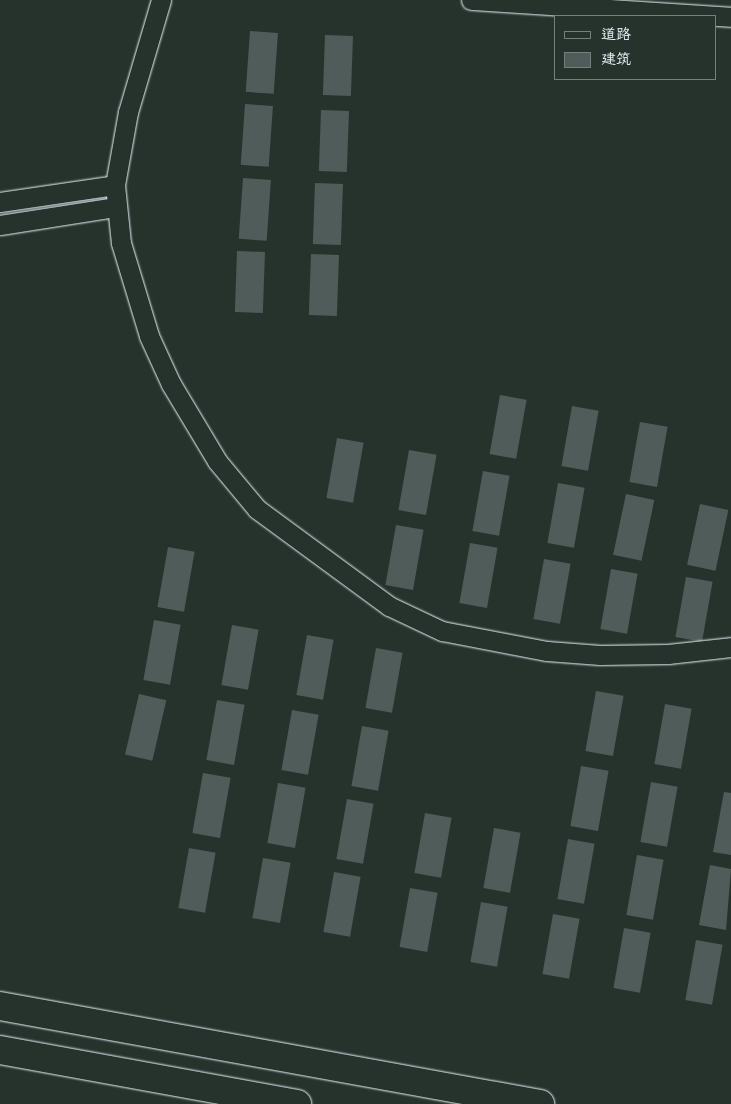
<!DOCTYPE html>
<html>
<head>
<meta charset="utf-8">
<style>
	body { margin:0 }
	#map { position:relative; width:731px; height:1104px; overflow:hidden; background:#26332d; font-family:"Indie Flower","LXGW WenKai TC",sans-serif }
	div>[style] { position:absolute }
	.building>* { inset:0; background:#505c59; transform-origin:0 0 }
	.roads { filter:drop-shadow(0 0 1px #e8f1f8) drop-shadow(0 0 1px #e8f1f8) }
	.street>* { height:19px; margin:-9.5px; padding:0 9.5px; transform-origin:9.5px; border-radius:9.5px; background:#26332d }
	.secondary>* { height:28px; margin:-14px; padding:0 14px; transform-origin:14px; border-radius:14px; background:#26332d }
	span { translate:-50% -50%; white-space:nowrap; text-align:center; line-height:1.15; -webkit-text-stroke:5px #26332d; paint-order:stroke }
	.legend { position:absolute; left:554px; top:15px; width:162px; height:65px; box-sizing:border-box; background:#26332d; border:1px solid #747f7e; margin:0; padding:6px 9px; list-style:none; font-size:15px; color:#e8f1f8 }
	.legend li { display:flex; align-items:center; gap:10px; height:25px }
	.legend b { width:25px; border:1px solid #747f7e }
</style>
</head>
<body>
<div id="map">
	<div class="building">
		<i style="left:250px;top:31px;width:28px;height:61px;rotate:4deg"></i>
		<i style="left:325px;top:35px;width:28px;height:60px;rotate:2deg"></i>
		<i style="left:245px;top:104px;width:28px;height:61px;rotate:4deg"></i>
		<i style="left:321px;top:110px;width:28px;height:61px;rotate:2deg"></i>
		<i style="left:243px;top:178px;width:28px;height:61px;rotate:4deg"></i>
		<i style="left:315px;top:183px;width:28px;height:61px;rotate:2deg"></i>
		<i style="left:237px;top:251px;width:28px;height:61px;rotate:2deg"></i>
		<i style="left:311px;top:254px;width:28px;height:61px;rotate:2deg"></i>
		<i style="left:500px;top:395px;width:27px;height:60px;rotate:10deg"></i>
		<i style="left:572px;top:406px;width:27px;height:61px;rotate:10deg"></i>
		<i style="left:640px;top:422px;width:28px;height:61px;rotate:10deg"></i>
		<i style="left:337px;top:438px;width:27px;height:61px;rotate:10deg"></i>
		<i style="left:409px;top:450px;width:28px;height:61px;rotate:10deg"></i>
		<i style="left:483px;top:471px;width:27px;height:61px;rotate:10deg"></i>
		<i style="left:558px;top:483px;width:27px;height:61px;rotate:10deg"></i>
		<i style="left:626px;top:494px;width:29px;height:62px;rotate:12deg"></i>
		<i style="left:700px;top:504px;width:29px;height:62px;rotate:12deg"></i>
		<i style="left:396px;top:525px;width:28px;height:61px;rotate:10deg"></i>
		<i style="left:470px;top:543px;width:28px;height:61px;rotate:10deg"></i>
		<i style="left:168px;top:547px;width:27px;height:61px;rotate:10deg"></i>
		<i style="left:544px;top:559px;width:27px;height:61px;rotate:10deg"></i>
		<i style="left:611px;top:569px;width:27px;height:61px;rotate:10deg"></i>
		<i style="left:686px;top:577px;width:27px;height:61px;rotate:10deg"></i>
		<i style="left:154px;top:620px;width:27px;height:61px;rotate:10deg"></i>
		<i style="left:232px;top:625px;width:27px;height:61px;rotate:10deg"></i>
		<i style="left:307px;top:635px;width:27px;height:61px;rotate:10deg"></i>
		<i style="left:376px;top:648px;width:27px;height:61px;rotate:10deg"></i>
		<i style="left:596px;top:691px;width:28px;height:61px;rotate:10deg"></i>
		<i style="left:139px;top:694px;width:28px;height:62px;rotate:13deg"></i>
		<i style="left:217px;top:700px;width:28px;height:61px;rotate:10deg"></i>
		<i style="left:665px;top:704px;width:27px;height:61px;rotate:10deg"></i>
		<i style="left:292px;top:710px;width:27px;height:61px;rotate:10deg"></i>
		<i style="left:362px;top:726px;width:27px;height:61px;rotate:10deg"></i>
		<i style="left:581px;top:766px;width:28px;height:61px;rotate:10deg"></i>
		<i style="left:203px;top:773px;width:28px;height:61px;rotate:10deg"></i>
		<i style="left:651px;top:782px;width:27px;height:61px;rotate:10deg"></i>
		<i style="left:278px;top:783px;width:28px;height:61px;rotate:10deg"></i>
		<i style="clip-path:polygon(724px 792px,731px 793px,731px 855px,713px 852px)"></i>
		<i style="left:347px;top:799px;width:27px;height:61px;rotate:10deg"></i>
		<i style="left:425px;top:813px;width:27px;height:61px;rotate:10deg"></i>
		<i style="left:494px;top:828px;width:27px;height:61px;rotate:10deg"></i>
		<i style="left:568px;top:839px;width:27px;height:61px;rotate:10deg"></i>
		<i style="left:189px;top:848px;width:27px;height:61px;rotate:10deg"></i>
		<i style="left:637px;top:855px;width:27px;height:61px;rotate:10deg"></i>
		<i style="left:263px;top:858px;width:28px;height:61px;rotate:10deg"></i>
		<i style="clip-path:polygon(710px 865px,731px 869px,726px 930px,699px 925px)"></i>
		<i style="left:334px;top:872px;width:27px;height:61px;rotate:10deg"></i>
		<i style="left:410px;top:888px;width:28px;height:60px;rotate:10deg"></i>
		<i style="left:481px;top:902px;width:27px;height:61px;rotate:10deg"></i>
		<i style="left:553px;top:914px;width:27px;height:61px;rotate:10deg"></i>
		<i style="left:624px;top:928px;width:27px;height:61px;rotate:10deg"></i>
		<i style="left:696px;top:940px;width:27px;height:61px;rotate:10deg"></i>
	</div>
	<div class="roads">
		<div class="street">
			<i style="left:161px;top:0;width:117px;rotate:106.4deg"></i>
			<i style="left:128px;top:112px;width:74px;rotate:100.1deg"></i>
			<i style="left:115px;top:185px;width:58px;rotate:84.1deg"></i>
			<i style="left:121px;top:243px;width:97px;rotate:73.2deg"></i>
			<i style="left:149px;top:336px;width:53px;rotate:65.4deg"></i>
			<i style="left:171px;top:384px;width:90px;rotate:59.1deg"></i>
			<i style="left:217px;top:461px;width:62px;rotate:50.2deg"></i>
			<i style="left:257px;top:509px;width:164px;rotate:36.3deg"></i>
			<i style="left:389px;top:606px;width:59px;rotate:25.3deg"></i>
			<i style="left:442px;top:631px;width:107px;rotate:10.8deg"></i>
			<i style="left:547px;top:651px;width:53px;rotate:4.3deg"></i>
			<i style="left:600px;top:655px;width:68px;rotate:-0.8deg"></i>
			<i style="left:668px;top:654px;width:63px;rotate:-6.3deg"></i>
			<i style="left:471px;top:0;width:261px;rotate:3.7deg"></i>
			<i style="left:0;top:202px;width:116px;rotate:-8.4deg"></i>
			<i style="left:0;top:225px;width:116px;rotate:-8.9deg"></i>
		</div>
		<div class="secondary">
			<i style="left:0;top:1006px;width:549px;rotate:10.29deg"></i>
			<i style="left:0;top:1050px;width:302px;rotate:10.3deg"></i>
		</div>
	</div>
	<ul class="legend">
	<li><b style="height:6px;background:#26332d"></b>道路</li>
	<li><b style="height:14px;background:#505c59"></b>建筑</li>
	</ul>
</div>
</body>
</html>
